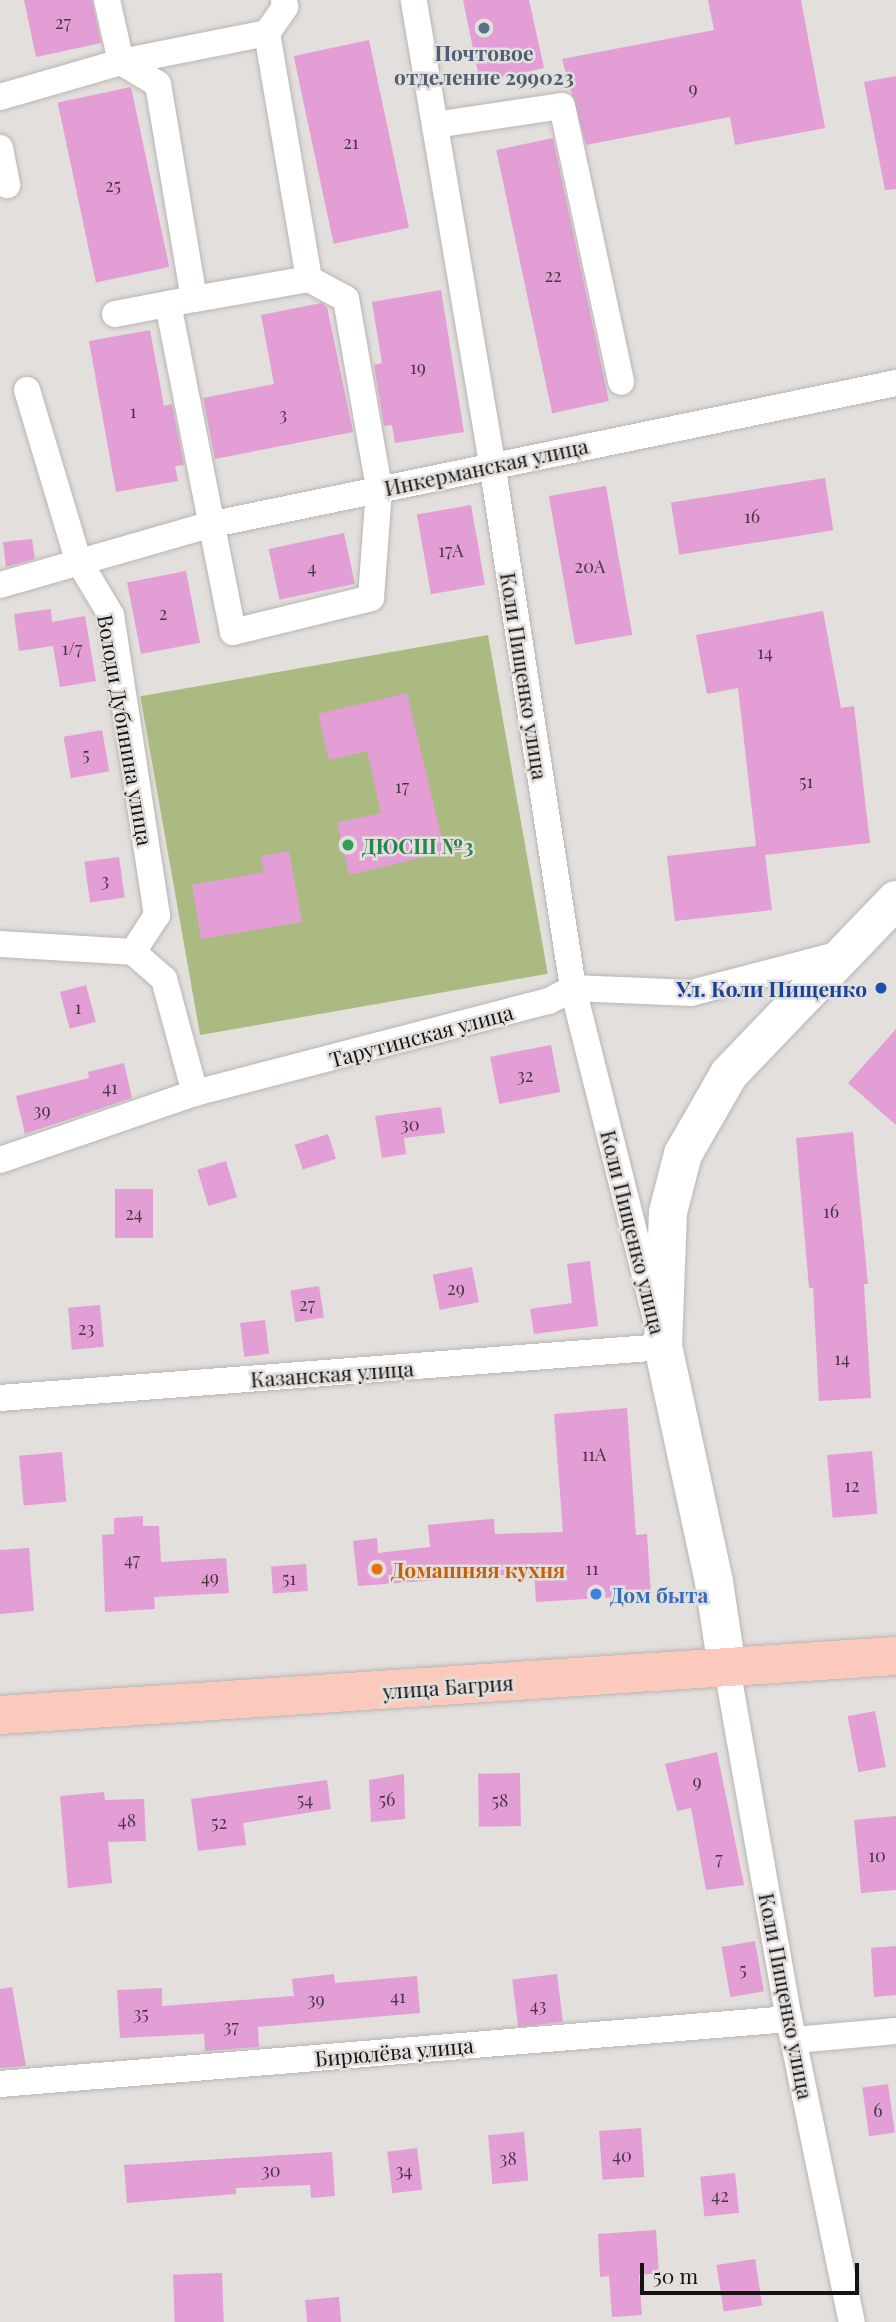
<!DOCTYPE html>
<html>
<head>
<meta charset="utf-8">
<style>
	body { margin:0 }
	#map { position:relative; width:896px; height:2322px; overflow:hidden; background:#e3dfdc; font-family:"Playfair Display",serif }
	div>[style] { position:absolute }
	.green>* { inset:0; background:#aaba81; transform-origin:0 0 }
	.building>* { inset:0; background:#e29ed5; transform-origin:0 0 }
	.roads { filter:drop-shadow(0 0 2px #b9b5b3) drop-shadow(0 0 2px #b9b5b3) }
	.street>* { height:26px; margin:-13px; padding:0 13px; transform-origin:13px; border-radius:13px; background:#fff }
	.secondary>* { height:38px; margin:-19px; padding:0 19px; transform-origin:19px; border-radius:19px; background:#fff }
	.primary>* { height:38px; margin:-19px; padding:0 19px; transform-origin:19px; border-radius:19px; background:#fbcabc }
	.dots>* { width:19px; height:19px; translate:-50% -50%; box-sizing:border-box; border:4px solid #e3dfdc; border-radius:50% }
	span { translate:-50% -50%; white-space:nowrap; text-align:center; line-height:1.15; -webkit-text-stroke:5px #e3dfdc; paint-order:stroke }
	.number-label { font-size:18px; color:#483644 }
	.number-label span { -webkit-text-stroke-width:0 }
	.service-label { font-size:21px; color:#4e5e75; font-weight:700 }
	.street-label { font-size:21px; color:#151313 }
	.leisure-label { font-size:21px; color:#27864d; font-weight:700 }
	.left { translate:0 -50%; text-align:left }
	.transit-label { font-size:21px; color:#164399; font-weight:700 }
	.right { translate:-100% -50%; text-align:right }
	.food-label { font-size:21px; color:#c56008; font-weight:700 }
	.shop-label { font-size:21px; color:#366cbe; font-weight:700 }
	.scale { position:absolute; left:640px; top:2263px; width:219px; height:32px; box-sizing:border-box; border:4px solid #151313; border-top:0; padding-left:9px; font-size:21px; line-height:24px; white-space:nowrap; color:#151313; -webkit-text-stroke:5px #e3dfdc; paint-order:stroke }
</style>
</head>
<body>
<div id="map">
	<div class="green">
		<i style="left:488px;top:635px;width:344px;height:353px;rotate:80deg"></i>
	</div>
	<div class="building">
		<i style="clip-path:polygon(24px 0,92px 0,101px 43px,36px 57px)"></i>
		<i style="clip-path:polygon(463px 0,529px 0,544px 68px,480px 82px)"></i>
		<i style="clip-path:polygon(708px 0,801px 0,825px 128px,735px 145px,730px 117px,586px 145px,562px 59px,714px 30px)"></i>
		<i style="left:369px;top:40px;width:192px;height:77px;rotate:78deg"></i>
		<i style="clip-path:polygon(896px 76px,896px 189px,885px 190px,864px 82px)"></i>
		<i style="left:131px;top:87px;width:184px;height:75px;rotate:78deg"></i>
		<i style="left:553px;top:138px;width:269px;height:58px;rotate:78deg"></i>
		<i style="clip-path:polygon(441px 290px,464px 432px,395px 443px,392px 425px,384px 426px,374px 365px,382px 363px,372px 302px)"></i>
		<i style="clip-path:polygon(321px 303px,327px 307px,353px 432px,215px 459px,203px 398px,274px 384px,261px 315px)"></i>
		<i style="clip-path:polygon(150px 330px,164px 406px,172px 404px,184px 465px,175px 466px,178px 481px,116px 492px,89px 341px)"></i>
		<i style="left:825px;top:478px;width:53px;height:156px;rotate:81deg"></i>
		<i style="left:606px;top:486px;width:151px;height:58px;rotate:80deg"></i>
		<i style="left:471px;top:505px;width:81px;height:55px;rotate:80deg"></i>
		<i style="left:344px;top:533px;width:52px;height:77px;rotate:78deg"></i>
		<i style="clip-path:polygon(32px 539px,35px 559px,6px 567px,3px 542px)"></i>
		<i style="left:186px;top:571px;width:73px;height:60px;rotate:79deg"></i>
		<i style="clip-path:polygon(51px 609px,52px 622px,85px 616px,96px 681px,60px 687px,53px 646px,19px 651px,14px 614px)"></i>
		<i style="clip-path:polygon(823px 611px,841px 708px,854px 706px,870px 843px,765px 855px,772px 910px,675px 921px,667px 856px,756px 846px,738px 688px,707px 694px,696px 635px)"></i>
		<i style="clip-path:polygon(407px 693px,445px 852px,349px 875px,337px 823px,381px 813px,367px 751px,329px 760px,318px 714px)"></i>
		<i style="left:102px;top:730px;width:42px;height:39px;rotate:80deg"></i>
		<i style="clip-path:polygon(289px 851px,302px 922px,201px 939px,192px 885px,264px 872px,261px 856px)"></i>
		<i style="left:119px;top:857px;width:41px;height:35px;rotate:82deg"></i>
		<i style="left:86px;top:985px;width:38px;height:27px;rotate:75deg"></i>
		<i style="clip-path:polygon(896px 1029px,896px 1125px,848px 1083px)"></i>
		<i style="left:551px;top:1045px;width:48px;height:62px;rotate:79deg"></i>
		<i style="clip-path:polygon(124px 1063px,132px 1098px,25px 1134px,16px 1096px,89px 1078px,88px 1072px)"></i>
		<i style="clip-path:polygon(441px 1107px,445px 1133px,404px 1138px,406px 1154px,382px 1158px,375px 1116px)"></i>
		<i style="clip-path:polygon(853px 1132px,868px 1284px,864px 1284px,871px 1398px,819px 1401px,813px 1288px,809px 1288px,796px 1138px)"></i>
		<i style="left:328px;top:1134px;width:26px;height:35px;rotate:72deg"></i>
		<i style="left:226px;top:1161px;width:38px;height:30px;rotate:73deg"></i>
		<i style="left:115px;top:1189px;width:38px;height:49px"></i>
		<i style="clip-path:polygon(590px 1261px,598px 1326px,534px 1334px,530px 1309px,572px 1303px,567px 1264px)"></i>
		<i style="left:472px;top:1267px;width:36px;height:40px;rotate:79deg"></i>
		<i style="left:319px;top:1286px;width:32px;height:29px;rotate:81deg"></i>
		<i style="left:100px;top:1305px;width:42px;height:32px;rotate:85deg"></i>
		<i style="left:265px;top:1320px;width:34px;height:25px;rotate:83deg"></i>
		<i style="clip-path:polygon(627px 1408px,636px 1535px,647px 1534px,651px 1595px,536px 1602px,534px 1573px,358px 1586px,353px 1541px,377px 1538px,378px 1553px,430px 1547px,428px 1525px,479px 1520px,494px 1519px,495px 1534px,563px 1532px,554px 1414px)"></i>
		<i style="left:872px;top:1451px;width:63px;height:45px;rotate:85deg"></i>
		<i style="left:62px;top:1452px;width:50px;height:43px;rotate:85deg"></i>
		<i style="clip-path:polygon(143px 1516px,143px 1526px,159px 1526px,161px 1562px,226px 1558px,229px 1593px,154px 1597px,155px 1609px,105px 1612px,102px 1535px,114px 1534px,114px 1518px)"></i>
		<i style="clip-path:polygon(29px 1548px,34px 1611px,0 1614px,0 1550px)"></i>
		<i style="left:306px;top:1564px;width:27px;height:35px;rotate:86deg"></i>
		<i style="left:875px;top:1711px;width:57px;height:28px;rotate:79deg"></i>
		<i style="clip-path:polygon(717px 1752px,744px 1885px,706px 1890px,691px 1808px,677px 1811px,665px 1764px)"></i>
		<i style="left:520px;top:1773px;width:53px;height:42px;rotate:89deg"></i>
		<i style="clip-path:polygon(404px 1774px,405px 1819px,371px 1822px,369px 1780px)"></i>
		<i style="clip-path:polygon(327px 1780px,331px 1809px,243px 1823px,246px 1845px,198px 1851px,191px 1799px)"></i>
		<i style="clip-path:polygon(104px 1792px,105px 1800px,144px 1799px,146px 1841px,108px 1842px,112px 1883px,68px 1888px,60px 1796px)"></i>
		<i style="clip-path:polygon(896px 1816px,896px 1890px,861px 1893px,854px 1820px)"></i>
		<i style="left:755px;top:1941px;width:51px;height:34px;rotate:80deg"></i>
		<i style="clip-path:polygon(896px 1946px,896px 1995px,874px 1997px,871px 1948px)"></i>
		<i style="clip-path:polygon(334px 1974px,335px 1983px,417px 1976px,420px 2013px,258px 2027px,259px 2047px,205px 2051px,204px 2034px,120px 2038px,117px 1990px,162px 1988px,162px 2006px,294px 1996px,292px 1979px)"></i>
		<i style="left:557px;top:1974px;width:48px;height:45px;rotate:83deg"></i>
		<i style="clip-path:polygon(12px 1987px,26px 2066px,0 2068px,0 1989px)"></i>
		<i style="left:888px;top:2084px;width:49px;height:26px;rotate:82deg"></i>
		<i style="left:641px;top:2128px;width:49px;height:42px;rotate:86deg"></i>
		<i style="left:524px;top:2132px;width:49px;height:36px;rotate:85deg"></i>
		<i style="left:417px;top:2148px;width:42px;height:30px;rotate:83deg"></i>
		<i style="clip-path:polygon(332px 2152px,335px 2196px,311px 2198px,310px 2185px,236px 2188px,236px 2194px,127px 2203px,124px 2165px)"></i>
		<i style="left:735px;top:2173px;width:40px;height:35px;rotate:84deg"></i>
		<i style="clip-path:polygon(656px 2230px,659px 2273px,639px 2275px,642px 2315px,612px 2317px,609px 2276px,600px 2277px,598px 2234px)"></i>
		<i style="left:755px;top:2259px;width:47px;height:39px;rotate:81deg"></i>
		<i style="left:222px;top:2273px;width:49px;height:49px;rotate:88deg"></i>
		<i style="left:339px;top:2297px;width:25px;height:34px;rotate:85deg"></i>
	</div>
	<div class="roads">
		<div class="street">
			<i style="left:267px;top:33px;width:32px;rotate:-55deg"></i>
			<i style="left:285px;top:7px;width:7px;rotate:-98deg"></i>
			<i style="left:121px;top:62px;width:149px;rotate:-11.2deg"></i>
			<i style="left:267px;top:33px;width:250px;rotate:80.3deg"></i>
			<i style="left:0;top:97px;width:126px;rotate:-16.1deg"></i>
			<i style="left:121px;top:62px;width:64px;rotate:-102.7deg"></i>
			<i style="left:435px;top:125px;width:128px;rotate:-8.5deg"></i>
			<i style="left:562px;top:106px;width:282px;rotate:77.9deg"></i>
			<i style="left:0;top:148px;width:38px;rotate:79deg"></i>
			<i style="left:168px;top:304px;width:334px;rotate:78.8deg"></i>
			<i style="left:233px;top:632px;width:142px;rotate:-13.8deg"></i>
			<i style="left:371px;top:598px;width:110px;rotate:-85.8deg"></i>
			<i style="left:379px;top:488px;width:192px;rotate:-99.9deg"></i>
			<i style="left:346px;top:299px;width:42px;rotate:-151.6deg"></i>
			<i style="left:309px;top:279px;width:117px;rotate:170.1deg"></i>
			<i style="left:115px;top:314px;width:80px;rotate:-10.8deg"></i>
			<i style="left:194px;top:299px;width:218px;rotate:-99.5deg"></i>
			<i style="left:158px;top:84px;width:43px;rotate:-149.3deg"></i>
			<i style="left:27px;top:390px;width:177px;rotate:73.3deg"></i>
			<i style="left:78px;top:560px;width:64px;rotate:59deg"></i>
			<i style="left:111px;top:615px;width:304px;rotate:81.3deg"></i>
			<i style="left:157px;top:915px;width:44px;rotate:123deg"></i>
			<i style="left:0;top:585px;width:217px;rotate:-16deg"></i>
			<i style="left:209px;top:525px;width:702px;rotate:-11.68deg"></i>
			<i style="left:0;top:944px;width:133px;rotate:3.4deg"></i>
			<i style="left:133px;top:952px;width:41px;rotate:41.1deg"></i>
			<i style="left:164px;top:979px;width:118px;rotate:74.8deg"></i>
			<i style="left:0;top:1160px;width:206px;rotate:-19deg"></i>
			<i style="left:195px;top:1093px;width:366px;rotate:-14.6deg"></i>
			<i style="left:549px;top:1001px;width:27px;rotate:-28deg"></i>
			<i style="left:573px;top:988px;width:118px;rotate:2.4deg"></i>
			<i style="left:691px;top:993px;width:159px;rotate:-14.6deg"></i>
			<i style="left:0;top:1398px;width:665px;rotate:-4.4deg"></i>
			<i style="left:663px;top:1347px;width:370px;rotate:-104.1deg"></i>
			<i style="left:573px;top:988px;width:531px;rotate:-98.77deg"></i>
			<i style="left:492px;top:463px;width:470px;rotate:-99.6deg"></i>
			<i style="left:727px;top:1668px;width:356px;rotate:80deg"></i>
			<i style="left:789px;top:2019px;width:309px;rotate:78.3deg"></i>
			<i style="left:795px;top:2040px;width:101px;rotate:-5.1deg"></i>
			<i style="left:0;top:2084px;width:792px;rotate:-4.71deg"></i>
		</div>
		<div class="secondary">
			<i style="left:727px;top:1668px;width:87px;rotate:-98.6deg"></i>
			<i style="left:714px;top:1582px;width:240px;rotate:-102.2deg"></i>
			<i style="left:663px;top:1347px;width:135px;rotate:-87.9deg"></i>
			<i style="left:668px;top:1212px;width:60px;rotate:-75.5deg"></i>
			<i style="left:683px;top:1154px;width:92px;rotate:-60.1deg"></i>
			<i style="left:729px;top:1074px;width:241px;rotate:-46.2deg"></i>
		</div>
		<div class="primary">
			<i style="left:0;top:1715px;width:898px;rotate:-3.77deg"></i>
		</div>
	</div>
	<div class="dots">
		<i style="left:484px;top:28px;background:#5c6f8a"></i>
		<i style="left:348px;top:845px;background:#2e9e5b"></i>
		<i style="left:881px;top:988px;background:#1a4fb4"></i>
		<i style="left:377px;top:1569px;background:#e8710a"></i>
		<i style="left:596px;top:1594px;background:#3f7fe0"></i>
	</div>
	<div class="number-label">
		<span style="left:63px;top:22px">27</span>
		<span style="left:693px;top:88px">9</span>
		<span style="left:351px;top:142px">21</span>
		<span style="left:113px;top:185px">25</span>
		<span style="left:553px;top:275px">22</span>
		<span style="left:418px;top:367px">19</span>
		<span style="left:133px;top:411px">1</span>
		<span style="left:283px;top:414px">3</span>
		<span style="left:752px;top:516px">16</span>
		<span style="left:451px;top:550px">17А</span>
		<span style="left:590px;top:566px">20А</span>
		<span style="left:312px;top:567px">4</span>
		<span style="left:163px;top:613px">2</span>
		<span style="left:72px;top:648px">1/7</span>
		<span style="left:765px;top:652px">14</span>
		<span style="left:86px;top:754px">5</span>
		<span style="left:806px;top:781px">51</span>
		<span style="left:402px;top:786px">17</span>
		<span style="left:105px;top:880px">3</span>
		<span style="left:78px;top:1007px">1</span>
		<span style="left:525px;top:1075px">32</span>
		<span style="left:110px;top:1087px">41</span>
		<span style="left:42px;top:1110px">39</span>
		<span style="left:410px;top:1124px">30</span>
		<span style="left:831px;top:1211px">16</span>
		<span style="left:134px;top:1213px">24</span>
		<span style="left:456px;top:1288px">29</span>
		<span style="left:307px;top:1304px">27</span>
		<span style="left:86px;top:1328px">23</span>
		<span style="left:842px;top:1358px">14</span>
		<span style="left:594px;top:1454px">11А</span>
		<span style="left:852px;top:1485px">12</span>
		<span style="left:132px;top:1559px">47</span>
		<span style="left:592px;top:1568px">11</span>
		<span style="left:210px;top:1577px">49</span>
		<span style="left:289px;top:1578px">51</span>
		<span style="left:697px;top:1781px">9</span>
		<span style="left:305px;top:1799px">54</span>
		<span style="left:387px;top:1799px">56</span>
		<span style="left:500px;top:1800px">58</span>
		<span style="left:127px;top:1820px">48</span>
		<span style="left:219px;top:1822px">52</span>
		<span style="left:877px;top:1855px">10</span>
		<span style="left:719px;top:1858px">7</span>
		<span style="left:743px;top:1969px">5</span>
		<span style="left:398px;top:1996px">41</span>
		<span style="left:316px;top:1999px">39</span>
		<span style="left:538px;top:2005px">43</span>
		<span style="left:141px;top:2013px">35</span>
		<span style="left:231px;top:2026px">37</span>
		<span style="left:878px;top:2110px">6</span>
		<span style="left:622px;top:2155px">40</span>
		<span style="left:508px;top:2158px">38</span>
		<span style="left:271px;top:2170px">30</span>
		<span style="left:404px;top:2170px">34</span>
		<span style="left:720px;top:2195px">42</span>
	</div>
	<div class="service-label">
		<span style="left:484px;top:64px">Почтовое<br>отделение 299023</span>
	</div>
	<div class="street-label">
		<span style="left:486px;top:466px;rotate:-12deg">Инкерманская улица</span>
		<span style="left:525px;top:676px;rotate:81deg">Коли Пищенко улица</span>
		<span style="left:126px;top:730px;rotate:80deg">Володи Дубинина улица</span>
		<span style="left:421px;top:1035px;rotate:-15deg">Тарутинская улица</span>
		<span style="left:634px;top:1232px;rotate:76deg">Коли Пищенко улица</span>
		<span style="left:332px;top:1373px;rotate:-4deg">Казанская улица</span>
		<span style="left:448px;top:1686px;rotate:-4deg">улица Багрия</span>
		<span style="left:787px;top:1996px;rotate:79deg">Коли Пищенко улица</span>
		<span style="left:394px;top:2051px;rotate:-5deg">Бирюлёва улица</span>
	</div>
	<div class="leisure-label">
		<span class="left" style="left:362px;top:845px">ДЮСШ №3</span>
	</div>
	<div class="transit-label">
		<span class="right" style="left:867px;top:988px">Ул. Коли Пищенко</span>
	</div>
	<div class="food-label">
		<span class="left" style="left:391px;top:1569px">Домашняя кухня</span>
	</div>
	<div class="shop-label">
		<span class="left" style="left:610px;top:1594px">Дом быта</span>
	</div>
	<div class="scale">50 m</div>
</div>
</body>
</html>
